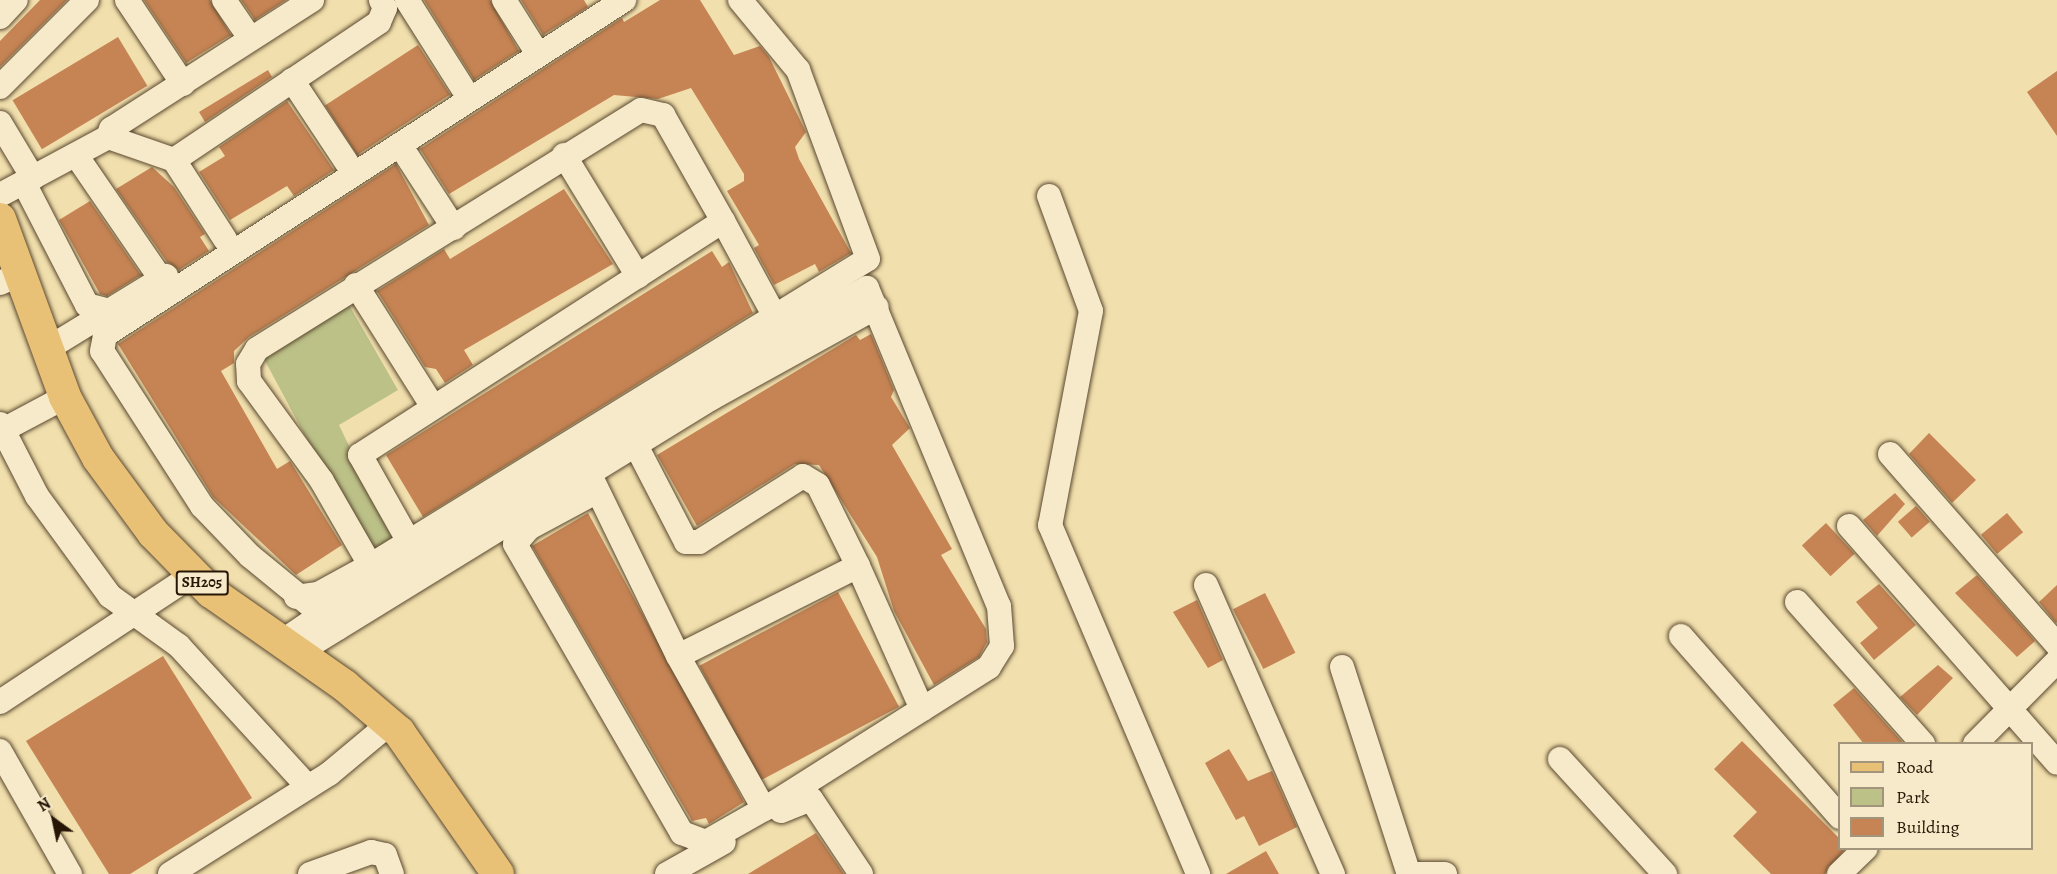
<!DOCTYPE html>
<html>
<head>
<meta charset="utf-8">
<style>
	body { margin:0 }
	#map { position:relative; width:2057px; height:874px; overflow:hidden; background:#f1dfad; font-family:Alegreya,serif }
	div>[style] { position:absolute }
	.green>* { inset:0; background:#bcc188 }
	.building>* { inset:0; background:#c68454; transform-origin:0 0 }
	.roads { filter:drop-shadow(0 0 2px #5a482f) drop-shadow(0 0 2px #5a482f) }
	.minor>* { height:24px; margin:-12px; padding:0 12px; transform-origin:12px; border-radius:12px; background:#f6eaca }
	.major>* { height:32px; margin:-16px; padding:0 16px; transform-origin:16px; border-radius:16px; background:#e8c076 }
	span { translate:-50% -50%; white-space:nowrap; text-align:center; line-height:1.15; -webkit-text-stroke:4.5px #f6eaca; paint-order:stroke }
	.shield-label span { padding:2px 4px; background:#f6eaca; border:2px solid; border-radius:4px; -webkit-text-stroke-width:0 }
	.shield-label { font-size:15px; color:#271605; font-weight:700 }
	.legend { position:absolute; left:1838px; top:742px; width:195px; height:108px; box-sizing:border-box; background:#f6eaca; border:2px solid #a3957b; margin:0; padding:8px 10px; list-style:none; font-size:18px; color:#271605 }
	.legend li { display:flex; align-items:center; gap:12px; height:30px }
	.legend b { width:30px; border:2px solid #a3957b }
	.north { position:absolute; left:24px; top:790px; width:60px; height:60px; -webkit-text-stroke:4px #f6eaca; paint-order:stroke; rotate:327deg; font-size:16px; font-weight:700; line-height:24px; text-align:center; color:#271605 }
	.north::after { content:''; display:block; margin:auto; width:21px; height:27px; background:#271605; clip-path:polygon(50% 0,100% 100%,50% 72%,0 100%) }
</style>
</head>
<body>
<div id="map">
	<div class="green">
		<i style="clip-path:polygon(345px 298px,398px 390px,339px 425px,393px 538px,371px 559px,263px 357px)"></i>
	</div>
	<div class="building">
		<i style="clip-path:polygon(40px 0,67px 0,0 67px,0 41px)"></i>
		<i style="clip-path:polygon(144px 0,210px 0,231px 35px,186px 63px)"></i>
		<i style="clip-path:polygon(241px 0,286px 0,255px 20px)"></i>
		<i style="clip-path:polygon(424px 0,490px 0,519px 51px,474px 80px)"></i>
		<i style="clip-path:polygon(521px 0,584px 0,588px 7px,543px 35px)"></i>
		<i style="clip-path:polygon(660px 0,700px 0,734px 55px,760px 46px,769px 57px,806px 132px,795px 147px,799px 159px,851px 253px,819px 272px,815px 264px,774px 285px,754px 248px,759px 245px,727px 191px,744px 181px,744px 174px,691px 88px,658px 99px,614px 95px,449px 194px,420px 149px,622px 18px,624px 22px)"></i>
		<i style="left:118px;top:37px;width:57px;height:123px;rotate:59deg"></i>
		<i style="left:418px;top:45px;width:59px;height:111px;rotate:57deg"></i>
		<i style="clip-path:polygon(268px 70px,272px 77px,205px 122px,199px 112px)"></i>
		<i style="clip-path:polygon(2057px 71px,2057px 136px,2027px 92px)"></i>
		<i style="clip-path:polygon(287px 101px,334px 170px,294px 196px,287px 186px,230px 220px,199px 172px,225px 156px,219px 147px)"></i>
		<i style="clip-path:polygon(396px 164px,429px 225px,249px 337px,234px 351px,234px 363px,221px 371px,277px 469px,290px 461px,342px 545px,296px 575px,213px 497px,118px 344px)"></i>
		<i style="clip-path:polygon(152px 167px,174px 187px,205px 234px,200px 237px,209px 251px,179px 270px,167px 262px,116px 189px)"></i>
		<i style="clip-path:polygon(564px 189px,613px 264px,464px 350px,473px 365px,445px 383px,436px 369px,425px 367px,377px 291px,444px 249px,450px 259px)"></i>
		<i style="clip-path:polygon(90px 201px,141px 275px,107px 296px,100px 294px,59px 220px)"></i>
		<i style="clip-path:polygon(712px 251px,722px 267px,729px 262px,753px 313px,423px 517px,386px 455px)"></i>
		<i style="clip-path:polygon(871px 334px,894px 390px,891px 397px,910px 428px,892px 445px,952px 549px,941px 555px,986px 629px,987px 642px,979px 657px,934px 685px,894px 611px,877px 557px,819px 465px,795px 464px,697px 526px,657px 455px,856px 335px,860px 340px)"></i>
		<i style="clip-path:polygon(1929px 433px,1976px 480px,1952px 503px,1909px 454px)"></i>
		<i style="clip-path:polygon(1895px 493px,1905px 504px,1877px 536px,1863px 520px)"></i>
		<i style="left:1916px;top:506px;width:21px;height:24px;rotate:49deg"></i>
		<i style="clip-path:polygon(588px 513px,744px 802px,709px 824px,706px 818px,692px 821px,532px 546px)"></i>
		<i style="left:2007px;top:513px;width:25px;height:34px;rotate:50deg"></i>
		<i style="left:1826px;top:523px;width:42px;height:33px;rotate:47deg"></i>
		<i style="clip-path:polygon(1977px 575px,2035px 641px,2017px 657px,1955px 593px)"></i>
		<i style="clip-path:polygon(1879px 584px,1916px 625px,1874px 660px,1860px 643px,1878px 628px,1856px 602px)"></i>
		<i style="clip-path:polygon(2057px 585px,2057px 622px,2056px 623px,2039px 602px)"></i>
		<i style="left:838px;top:592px;width:130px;height:157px;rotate:62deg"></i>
		<i style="left:1265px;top:593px;width:67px;height:36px;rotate:63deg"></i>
		<i style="clip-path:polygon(1197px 600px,1223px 660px,1208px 668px,1173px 612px)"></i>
		<i style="clip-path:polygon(163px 656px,252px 798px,130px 874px,109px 874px,26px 741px)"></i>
		<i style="clip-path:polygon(1938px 665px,1953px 678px,1917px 715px,1900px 697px)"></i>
		<i style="clip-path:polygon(1854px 688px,1904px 744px,1864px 744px,1833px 705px)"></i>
		<i style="clip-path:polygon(1742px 741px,1839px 838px,1839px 849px,1845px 849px,1825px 874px,1771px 874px,1733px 836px,1757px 812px,1714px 769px)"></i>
		<i style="clip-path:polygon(1229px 749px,1248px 781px,1272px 771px,1297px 827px,1259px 846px,1244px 816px,1236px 820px,1205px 763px)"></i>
		<i style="clip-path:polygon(816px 833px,844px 874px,748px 874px)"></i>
		<i style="clip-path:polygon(1266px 851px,1279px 874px,1226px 874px)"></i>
	</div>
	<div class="roads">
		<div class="minor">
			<i style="left:127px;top:0;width:101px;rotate:56.3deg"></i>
			<i style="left:224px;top:0;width:46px;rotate:55.6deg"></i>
			<i style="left:407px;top:0;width:107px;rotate:57.7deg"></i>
			<i style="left:504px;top:0;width:54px;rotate:57.8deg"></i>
			<i style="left:0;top:17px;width:23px;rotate:-47deg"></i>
			<i style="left:292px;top:80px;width:100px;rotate:56.5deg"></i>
			<i style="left:0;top:87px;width:123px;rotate:-45deg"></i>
			<i style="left:0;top:123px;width:64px;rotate:59deg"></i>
			<i style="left:108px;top:137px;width:9px;rotate:-69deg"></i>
			<i style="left:111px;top:129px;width:239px;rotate:-32.7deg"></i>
			<i style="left:400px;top:145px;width:99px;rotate:57deg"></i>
			<i style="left:76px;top:155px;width:150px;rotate:55.6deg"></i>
			<i style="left:564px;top:155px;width:142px;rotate:58.6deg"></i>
			<i style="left:174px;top:160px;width:94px;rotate:57.2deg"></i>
			<i style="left:24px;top:183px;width:137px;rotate:62.7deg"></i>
			<i style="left:87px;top:305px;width:23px;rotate:15deg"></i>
			<i style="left:109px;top:311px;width:67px;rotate:-31.6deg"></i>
			<i style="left:0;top:195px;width:123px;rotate:-28.2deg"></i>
			<i style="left:108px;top:137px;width:70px;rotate:19.2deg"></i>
			<i style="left:174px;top:160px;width:247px;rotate:-33.9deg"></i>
			<i style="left:379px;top:22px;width:15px;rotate:-67deg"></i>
			<i style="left:385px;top:8px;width:9px;rotate:-117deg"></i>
			<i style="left:1049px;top:196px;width:122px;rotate:69.9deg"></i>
			<i style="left:1091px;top:311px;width:218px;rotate:100.8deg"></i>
			<i style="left:1050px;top:525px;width:379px;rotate:67deg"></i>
			<i style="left:0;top:283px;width:22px;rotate:-24deg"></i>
			<i style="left:356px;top:285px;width:144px;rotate:57.7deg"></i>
			<i style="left:47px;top:349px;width:73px;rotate:-31.5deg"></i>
			<i style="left:0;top:424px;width:81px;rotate:62.8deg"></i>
			<i style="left:37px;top:496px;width:124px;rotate:53.9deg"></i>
			<i style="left:110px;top:596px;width:85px;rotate:35.9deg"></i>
			<i style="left:179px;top:646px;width:191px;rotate:47.5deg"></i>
			<i style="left:3px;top:430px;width:70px;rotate:-28deg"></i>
			<i style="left:628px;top:430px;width:126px;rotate:62.6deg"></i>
			<i style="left:686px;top:542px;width:13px"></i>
			<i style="left:699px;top:542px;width:123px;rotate:-32.4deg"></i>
			<i style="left:803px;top:476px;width:17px;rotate:31deg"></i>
			<i style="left:818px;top:485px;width:90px;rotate:63.7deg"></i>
			<i style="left:858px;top:566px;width:201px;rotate:153.4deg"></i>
			<i style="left:1890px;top:454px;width:254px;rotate:48.8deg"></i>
			<i style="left:596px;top:492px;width:76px;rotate:151.8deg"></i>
			<i style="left:529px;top:528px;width:21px;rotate:131deg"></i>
			<i style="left:515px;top:544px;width:334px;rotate:60deg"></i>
			<i style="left:682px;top:833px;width:26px;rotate:21deg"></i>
			<i style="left:706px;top:842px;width:67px;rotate:-29.6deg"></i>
			<i style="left:1849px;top:526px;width:315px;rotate:48.7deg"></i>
			<i style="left:417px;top:556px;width:116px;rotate:-119.4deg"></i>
			<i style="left:360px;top:455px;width:432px;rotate:-32.8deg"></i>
			<i style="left:723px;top:221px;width:147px;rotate:61.5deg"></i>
			<i style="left:858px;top:566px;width:157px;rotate:65.9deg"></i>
			<i style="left:1206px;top:585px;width:316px;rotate:66.3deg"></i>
			<i style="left:388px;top:596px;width:133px;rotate:-119.9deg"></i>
			<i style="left:322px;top:481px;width:124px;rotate:-126.1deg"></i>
			<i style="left:249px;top:381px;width:17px;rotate:-93deg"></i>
			<i style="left:248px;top:364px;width:17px;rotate:-59deg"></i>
			<i style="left:257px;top:349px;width:452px;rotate:-31.9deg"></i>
			<i style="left:641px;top:110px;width:23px;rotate:13deg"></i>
			<i style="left:663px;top:115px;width:122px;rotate:60.5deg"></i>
			<i style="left:296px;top:597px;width:22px;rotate:-8deg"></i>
			<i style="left:318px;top:594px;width:63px;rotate:-28.6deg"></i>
			<i style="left:373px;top:564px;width:581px;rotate:-31.64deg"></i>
			<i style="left:868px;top:259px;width:202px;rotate:-110.3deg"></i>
			<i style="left:798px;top:70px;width:91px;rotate:-129.6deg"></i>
			<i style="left:1797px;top:602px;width:190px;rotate:48.4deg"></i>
			<i style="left:338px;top:628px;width:114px;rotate:-140.7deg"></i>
			<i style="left:250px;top:556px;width:69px;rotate:-133.8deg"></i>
			<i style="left:202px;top:506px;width:184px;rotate:-122.8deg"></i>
			<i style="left:102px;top:351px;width:16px;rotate:-79deg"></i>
			<i style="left:105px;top:335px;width:618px;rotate:-32.84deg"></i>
			<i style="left:1681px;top:636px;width:241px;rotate:48.7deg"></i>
			<i style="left:283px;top:641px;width:64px;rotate:-34.2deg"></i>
			<i style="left:336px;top:605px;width:369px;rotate:-31.5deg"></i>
			<i style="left:651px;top:412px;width:249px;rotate:-29.9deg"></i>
			<i style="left:867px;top:288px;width:344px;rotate:67.5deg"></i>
			<i style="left:999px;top:606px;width:40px;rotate:85.7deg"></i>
			<i style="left:1002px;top:646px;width:25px;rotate:122deg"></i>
			<i style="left:989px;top:667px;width:266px;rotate:147.7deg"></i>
			<i style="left:764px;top:809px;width:176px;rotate:-119.3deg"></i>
			<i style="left:678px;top:656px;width:203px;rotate:-115.9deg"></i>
			<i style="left:589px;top:473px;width:21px;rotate:-149deg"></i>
			<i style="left:299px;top:652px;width:485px;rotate:-31.6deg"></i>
			<i style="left:712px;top:398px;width:188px;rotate:-28.9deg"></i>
			<i style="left:1342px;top:667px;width:218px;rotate:72.1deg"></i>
			<i style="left:0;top:702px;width:232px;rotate:-33.4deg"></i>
			<i style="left:1975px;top:744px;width:117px;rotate:-45.3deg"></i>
			<i style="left:0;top:751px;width:142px;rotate:60.4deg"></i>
			<i style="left:1560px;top:759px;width:156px;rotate:47.6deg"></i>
			<i style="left:781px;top:811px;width:32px;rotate:-22deg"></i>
			<i style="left:811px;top:799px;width:90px;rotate:56.3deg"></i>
			<i style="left:170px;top:874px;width:188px;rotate:-32.2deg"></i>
			<i style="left:329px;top:774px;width:80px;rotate:-39.9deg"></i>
			<i style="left:310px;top:874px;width:65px;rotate:-19.8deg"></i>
			<i style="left:371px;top:852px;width:14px;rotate:12deg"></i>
			<i style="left:385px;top:855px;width:20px;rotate:70deg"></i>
			<i style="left:667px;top:874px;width:65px;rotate:-29.3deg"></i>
			<i style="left:1417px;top:874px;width:28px"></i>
			<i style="left:1839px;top:874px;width:37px;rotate:-44deg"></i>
		</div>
		<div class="major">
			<i style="left:0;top:219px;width:189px;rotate:69.9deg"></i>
			<i style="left:65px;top:397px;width:69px;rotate:61.6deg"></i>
			<i style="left:98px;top:458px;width:93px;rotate:53.7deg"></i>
			<i style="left:153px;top:533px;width:83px;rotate:45.5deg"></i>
			<i style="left:211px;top:592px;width:164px;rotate:35deg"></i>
			<i style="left:345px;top:686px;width:71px;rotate:40.4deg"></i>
			<i style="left:399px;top:732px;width:173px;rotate:55.1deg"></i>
		</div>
	</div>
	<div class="shield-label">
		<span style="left:202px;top:583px">SH205</span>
	</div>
	<ul class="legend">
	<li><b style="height:8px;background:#e8c076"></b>Road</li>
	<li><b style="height:16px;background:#bcc188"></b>Park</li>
	<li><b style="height:16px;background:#c68454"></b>Building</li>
	</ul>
	<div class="north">N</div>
</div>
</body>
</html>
